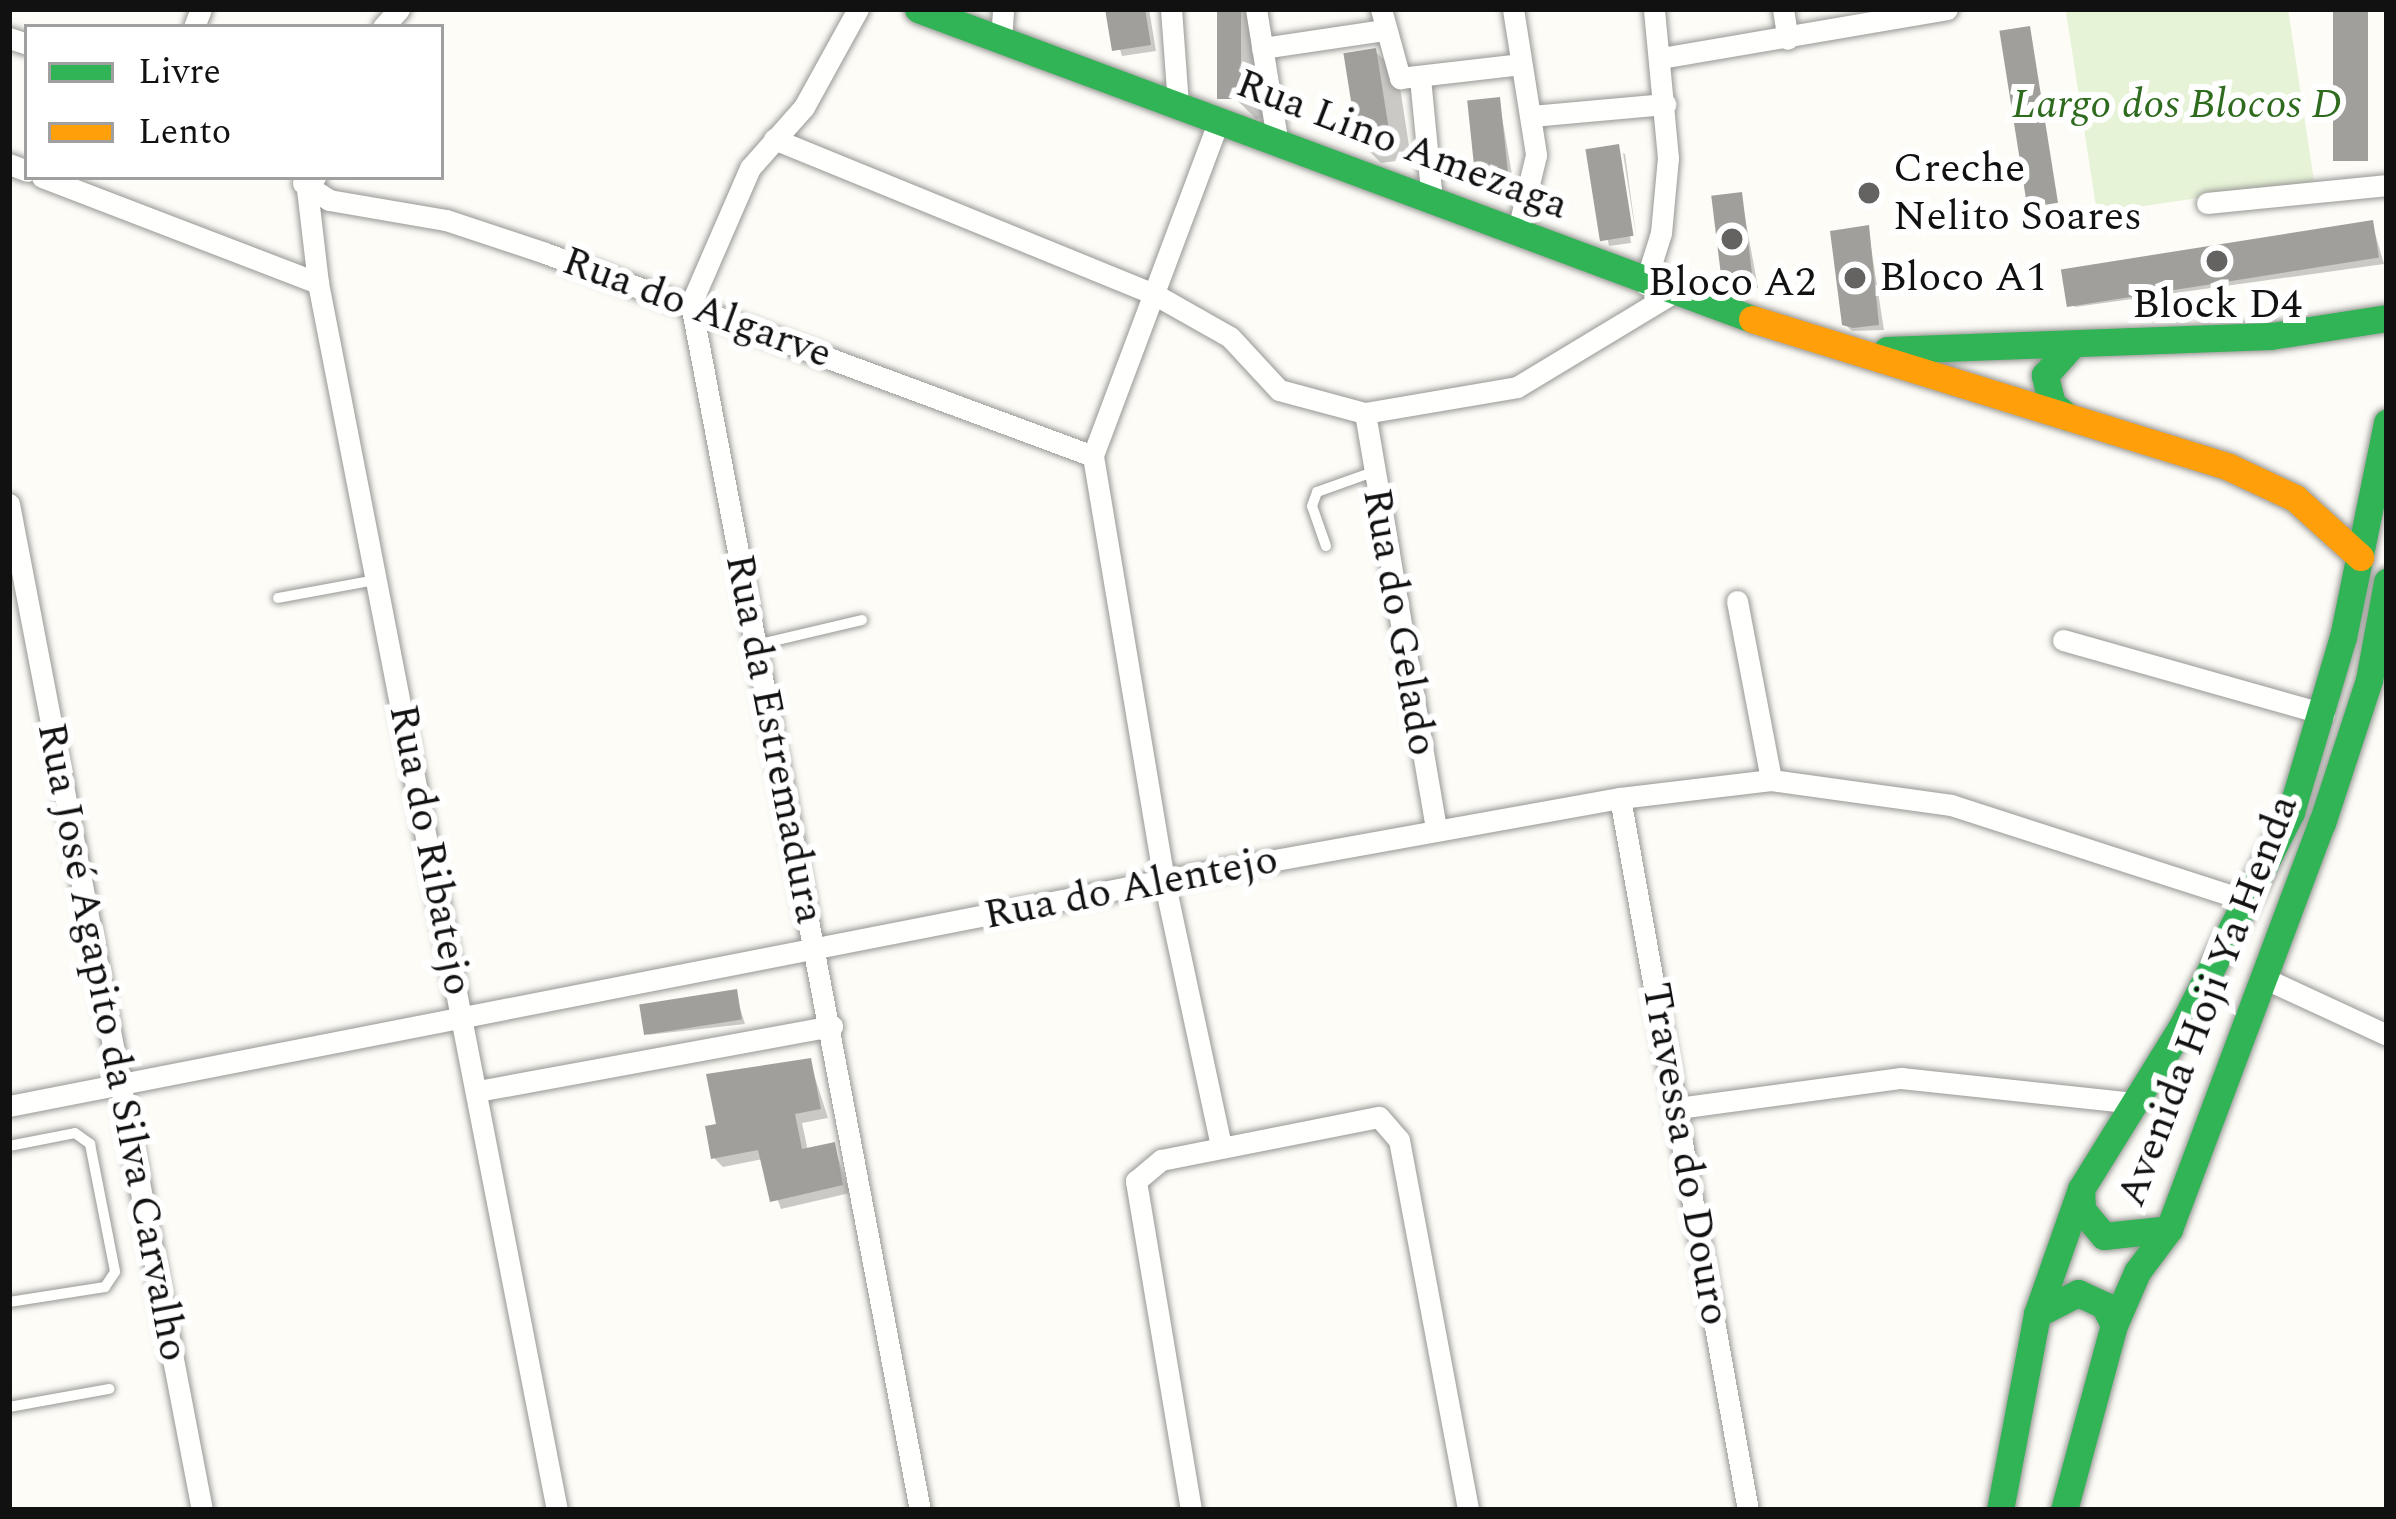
<!DOCTYPE html>
<html>
<head>
<meta charset="utf-8">
<style>
	body { margin:0 }
	#map { position:relative; width:2396px; height:1519px; overflow:hidden; background:#fdfcf7; font-family:Spectral,serif }
	div>[style] { position:absolute }
	.green>* { inset:0; background:#e7f3d7 }
	.shadow>* { inset:0; background:#0003 }
	.building>* { inset:0; background:#a19f9c; transform-origin:0 0 }
	.roads { filter:drop-shadow(0 0 3px #979795) drop-shadow(0 0 3px #979795) }
	.lane>* { height:10px; margin:-5px; padding:0 5px; transform-origin:5px; border-radius:5px; background:#fffffe }
	.street>* { height:21px; margin:-10.5px; padding:0 10.5px; transform-origin:10.5px; border-radius:10.5px; background:#fffffe }
	.fast>* { height:27px; margin:-13.5px; padding:0 13.5px; transform-origin:13.5px; border-radius:13.5px; background:#30b455 }
	.slow>* { height:27px; margin:-13.5px; padding:0 13.5px; transform-origin:13.5px; border-radius:13.5px; background:#ff9f0a }
	.dots>* { width:33px; height:33px; translate:-50% -50%; box-sizing:border-box; border:6px solid #fff; border-radius:50% }
	span { translate:-50% -50%; white-space:nowrap; text-align:center; line-height:1.15; -webkit-text-stroke:12px #fff; paint-order:stroke }
	.park-label { font-size:42px; color:#2f6b1f; font-style:italic }
	.street-label { font-size:42px; color:#111 }
	.poi-label { font-size:42px; color:#111 }
	.left { translate:0 -50%; text-align:left }
	.frame { position:absolute; inset:0; border:12px solid #111; pointer-events:none }
	.legend { position:absolute; left:24px; top:24px; width:420px; height:156px; box-sizing:border-box; background:#fff; border:3px solid #a0a0a0; margin:0; padding:15px 21px; list-style:none; font-size:36px; color:#111 }
	.legend li { display:flex; align-items:center; gap:24px; height:60px }
	.legend b { width:60px; border:3px solid #a0a0a0 }
</style>
</head>
<body>
<div id="map">
	<div class="green">
		<i style="clip-path:polygon(2288px 9px,2314px 181px,2097px 213px,2066px 12px)"></i>
	</div>
	<div class="shadow">
		<i style="clip-path:polygon(1108px 9px,1149px 9px,1156px 51px,1122px 56px)"></i>
		<i style="clip-path:polygon(1228px 9px,1243px 9px,1264px 30px,1276px 116px,1256px 119px,1233px 96px)"></i>
		<i style="clip-path:polygon(1375px 51px,1398px 74px,1411px 159px,1381px 163px,1359px 141px)"></i>
		<i style="clip-path:polygon(1499px 100px,1515px 192px,1486px 195px,1480px 188px)"></i>
		<i style="clip-path:polygon(1618px 147px,1631px 243px,1609px 246px,1589px 152px)"></i>
		<i style="clip-path:polygon(1623px 153px,1625px 154px,1637px 242px)"></i>
		<i style="clip-path:polygon(1741px 195px,1758px 288px,1732px 291px,1725px 285px)"></i>
		<i style="clip-path:polygon(2372px 223px,2384px 264px,2075px 307px,2068px 300px)"></i>
		<i style="clip-path:polygon(1868px 228px,1884px 330px,1852px 331px,1845px 324px)"></i>
		<i style="clip-path:polygon(735px 992px,745px 1024px,647px 1035px)"></i>
		<i style="clip-path:polygon(810px 1062px,828px 1118px,802px 1123px,808px 1151px,834px 1145px,850px 1193px,781px 1209px,763px 1159px,723px 1167px,714px 1158px,719px 1127px)"></i>
	</div>
	<div class="building">
		<i style="clip-path:polygon(1105px 9px,1145px 9px,1151px 45px,1112px 51px)"></i>
		<i style="left:1217px;top:9px;width:24px;height:90px"></i>
		<i style="left:2333px;top:9px;width:35px;height:152px"></i>
		<i style="left:2030px;top:26px;width:179px;height:31px;rotate:81deg"></i>
		<i style="left:1376px;top:48px;width:90px;height:33px;rotate:81deg"></i>
		<i style="left:1500px;top:97px;width:90px;height:33px;rotate:84deg"></i>
		<i style="left:1619px;top:144px;width:93px;height:34px;rotate:81deg"></i>
		<i style="left:1742px;top:192px;width:91px;height:31px;rotate:83deg"></i>
		<i style="left:2373px;top:220px;width:38px;height:316px;rotate:81deg"></i>
		<i style="clip-path:polygon(1869px 225px,1879px 325px,1853px 328px,1842px 325px,1830px 231px)"></i>
		<i style="left:737px;top:989px;width:31px;height:99px;rotate:81deg"></i>
		<i style="clip-path:polygon(811px 1058px,821px 1109px,795px 1114px,802px 1149px,835px 1142px,843px 1185px,770px 1202px,758px 1150px,711px 1159px,705px 1126px,716px 1124px,706px 1074px)"></i>
	</div>
	<div class="roads">
		<div class="lane">
			<i style="left:1326px;top:546px;width:42px;rotate:-109.3deg"></i>
			<i style="left:1312px;top:506px;width:15px;rotate:-70deg"></i>
			<i style="left:1317px;top:492px;width:59px;rotate:-19.7deg"></i>
			<i style="left:278px;top:598px;width:99px;rotate:-10.5deg"></i>
			<i style="left:756px;top:645px;width:109px;rotate:-13.3deg"></i>
			<i style="left:9px;top:1146px;width:67px;rotate:-11.1deg"></i>
			<i style="left:75px;top:1133px;width:19px;rotate:36deg"></i>
			<i style="left:90px;top:1144px;width:130px;rotate:78.9deg"></i>
			<i style="left:115px;top:1272px;width:18px;rotate:124deg"></i>
			<i style="left:105px;top:1287px;width:97px;rotate:171.1deg"></i>
			<i style="left:9px;top:1407px;width:102px;rotate:-10.2deg"></i>
		</div>
		<div class="street">
			<i style="left:858px;top:9px;width:112px;rotate:118.9deg"></i>
			<i style="left:804px;top:107px;width:81px;rotate:131.5deg"></i>
			<i style="left:750px;top:168px;width:148px;rotate:113.5deg"></i>
			<i style="left:691px;top:304px;width:1228px;rotate:79.25deg"></i>
			<i style="left:1171px;top:9px;width:96px;rotate:85.8deg"></i>
			<i style="left:1256px;top:9px;width:132px;rotate:80.8deg"></i>
			<i style="left:1381px;top:9px;width:72px;rotate:74.6deg"></i>
			<i style="left:1400px;top:78px;width:122px;rotate:-6.6deg"></i>
			<i style="left:1513px;top:9px;width:148px;rotate:81deg"></i>
			<i style="left:1536px;top:155px;width:81px;rotate:103.5deg"></i>
			<i style="left:1783px;top:9px;width:30px;rotate:81deg"></i>
			<i style="left:194px;top:27px;width:19px;rotate:-69deg"></i>
			<i style="left:383px;top:27px;width:24px;rotate:-48deg"></i>
			<i style="left:9px;top:38px;width:19px;rotate:18deg"></i>
			<i style="left:1001px;top:40px;width:31px;rotate:-86deg"></i>
			<i style="left:1262px;top:48px;width:123px;rotate:-8.4deg"></i>
			<i style="left:1661px;top:58px;width:290px;rotate:-9.7deg"></i>
			<i style="left:1420px;top:78px;width:123px;rotate:84.4deg"></i>
			<i style="left:1531px;top:116px;width:135px;rotate:-5.1deg"></i>
			<i style="left:1219px;top:120px;width:359px;rotate:110.6deg"></i>
			<i style="left:1093px;top:456px;width:430px;rotate:80.5deg"></i>
			<i style="left:1164px;top:880px;width:273px;rotate:77.9deg"></i>
			<i style="left:774px;top:139px;width:410px;rotate:22.2deg"></i>
			<i style="left:1154px;top:294px;width:87px;rotate:29.5deg"></i>
			<i style="left:1230px;top:337px;width:72px;rotate:47.2deg"></i>
			<i style="left:1279px;top:390px;width:89px;rotate:15deg"></i>
			<i style="left:1365px;top:413px;width:154px;rotate:-9.7deg"></i>
			<i style="left:1517px;top:387px;width:180px;rotate:-31.1deg"></i>
			<i style="left:9px;top:164px;width:19px;rotate:21deg"></i>
			<i style="left:42px;top:177px;width:296px;rotate:21deg"></i>
			<i style="left:315px;top:177px;width:14px;rotate:124deg"></i>
			<i style="left:307px;top:189px;width:95px;rotate:83.3deg"></i>
			<i style="left:318px;top:283px;width:1250px;rotate:78.98deg"></i>
			<i style="left:303px;top:183px;width:31px;rotate:33deg"></i>
			<i style="left:329px;top:200px;width:119px;rotate:9.7deg"></i>
			<i style="left:446px;top:220px;width:104px;rotate:18.4deg"></i>
			<i style="left:545px;top:253px;width:584px;rotate:20.33deg"></i>
			<i style="left:2207px;top:203px;width:181px;rotate:-5.7deg"></i>
			<i style="left:1645px;top:284px;width:53px;rotate:-72.6deg"></i>
			<i style="left:1661px;top:233px;width:75px;rotate:-84.7deg"></i>
			<i style="left:1668px;top:158px;width:150px;rotate:-95.4deg"></i>
			<i style="left:1365px;top:413px;width:423px;rotate:80.3deg"></i>
			<i style="left:9px;top:504px;width:1024px;rotate:79.14deg"></i>
			<i style="left:1737px;top:601px;width:182px;rotate:79.2deg"></i>
			<i style="left:2063px;top:640px;width:271px;rotate:15.8deg"></i>
			<i style="left:1620px;top:798px;width:723px;rotate:79.81deg"></i>
			<i style="left:2266px;top:979px;width:133px;rotate:24.8deg"></i>
			<i style="left:478px;top:1091px;width:360px;rotate:-10.4deg"></i>
			<i style="left:9px;top:1106px;width:1177px;rotate:-11.07deg"></i>
			<i style="left:1164px;top:880px;width:463px;rotate:-10.2deg"></i>
			<i style="left:1620px;top:798px;width:152px;rotate:-6.8deg"></i>
			<i style="left:1771px;top:780px;width:182px;rotate:7.9deg"></i>
			<i style="left:1951px;top:805px;width:312px;rotate:17.9deg"></i>
			<i style="left:1678px;top:1108px;width:225px;rotate:-7.7deg"></i>
			<i style="left:1901px;top:1078px;width:234px;rotate:6.1deg"></i>
			<i style="left:1191px;top:1510px;width:334px;rotate:-99.5deg"></i>
			<i style="left:1136px;top:1181px;width:33px;rotate:-40deg"></i>
			<i style="left:1161px;top:1160px;width:222px;rotate:-11.2deg"></i>
			<i style="left:1379px;top:1117px;width:30px;rotate:49deg"></i>
			<i style="left:1399px;top:1140px;width:376px;rotate:79.4deg"></i>
		</div>
		<div class="fast">
			<i style="left:918px;top:9px;width:890px;rotate:20.39deg"></i>
			<i style="left:1887px;top:350px;width:384px;rotate:-2.1deg"></i>
			<i style="left:2271px;top:336px;width:117px;rotate:-8.8deg"></i>
			<i style="left:2068px;top:417px;width:21px;rotate:-141deg"></i>
			<i style="left:2052px;top:404px;width:30px;rotate:-104deg"></i>
			<i style="left:2045px;top:375px;width:40px;rotate:-48deg"></i>
			<i style="left:2081px;top:1189px;width:21px;rotate:87deg"></i>
			<i style="left:2082px;top:1210px;width:34px;rotate:50deg"></i>
			<i style="left:2104px;top:1236px;width:65px;rotate:-6.1deg"></i>
			<i style="left:2037px;top:1314px;width:46px;rotate:-27.1deg"></i>
			<i style="left:2078px;top:1293px;width:29px;rotate:25deg"></i>
			<i style="left:2104px;top:1305px;width:22px;rotate:63deg"></i>
			<i style="left:2000px;top:1510px;width:199px;rotate:-79.3deg"></i>
			<i style="left:2037px;top:1314px;width:133px;rotate:-70.6deg"></i>
			<i style="left:2081px;top:1189px;width:190px;rotate:-58.2deg"></i>
			<i style="left:2181px;top:1028px;width:242px;rotate:-63deg"></i>
			<i style="left:2291px;top:812px;width:183px;rotate:-73.5deg"></i>
			<i style="left:2343px;top:637px;width:219px;rotate:-78.4deg"></i>
			<i style="left:2064px;top:1510px;width:192px;rotate:-74.9deg"></i>
			<i style="left:2114px;top:1325px;width:58px;rotate:-66.5deg"></i>
			<i style="left:2137px;top:1272px;width:54px;rotate:-53.3deg"></i>
			<i style="left:2169px;top:1229px;width:434px;rotate:-69.4deg"></i>
			<i style="left:2322px;top:823px;width:151px;rotate:-71.8deg"></i>
			<i style="left:2369px;top:680px;width:100px;rotate:-79.6deg"></i>
		</div>
		<div class="slow">
			<i style="left:1752px;top:319px;width:499px;rotate:17.2deg"></i>
			<i style="left:2229px;top:467px;width:73px;rotate:25.2deg"></i>
			<i style="left:2295px;top:498px;width:88px;rotate:42.2deg"></i>
		</div>
	</div>
	<div class="dots">
		<i style="left:1869px;top:193px;background:#646362"></i>
		<i style="left:1732px;top:239px;background:#646362"></i>
		<i style="left:2217px;top:261px;background:#646362"></i>
		<i style="left:1855px;top:278px;background:#646362"></i>
	</div>
	<div class="park-label">
		<span style="left:2177px;top:105px">Largo dos Blocos D</span>
	</div>
	<div class="street-label">
		<span style="left:1402px;top:145px;rotate:21deg">Rua Lino Amezaga</span>
		<span style="left:697px;top:308px;rotate:20deg">Rua do Algarve</span>
		<span style="left:1399px;top:622px;rotate:80deg">Rua do Gelado</span>
		<span style="left:774px;top:739px;rotate:79deg">Rua da Estremadura</span>
		<span style="left:430px;top:850px;rotate:79deg">Rua do Ribatejo</span>
		<span style="left:1131px;top:888px;rotate:-11deg">Rua do Alentejo</span>
		<span style="left:2208px;top:1001px;rotate:-69deg">Avenida Hoji Ya Henda</span>
		<span style="left:112px;top:1042px;rotate:79deg">Rua José Agapito da Silva Carvalho</span>
		<span style="left:1685px;top:1154px;rotate:80deg">Travessa do Douro</span>
	</div>
	<div class="poi-label">
		<span class="left" style="left:1893px;top:193px">Creche<br>Nelito Soares</span>
		<span class="left" style="left:1879px;top:278px">Bloco A1</span>
		<span style="left:1732px;top:283px">Bloco A2</span>
		<span style="left:2217px;top:305px">Block D4</span>
	</div>
	<div class="frame"></div>
	<ul class="legend">
	<li><b style="height:15px;background:#30b455"></b>Livre</li>
	<li><b style="height:15px;background:#ff9f0a"></b>Lento</li>
	</ul>
</div>
</body>
</html>
